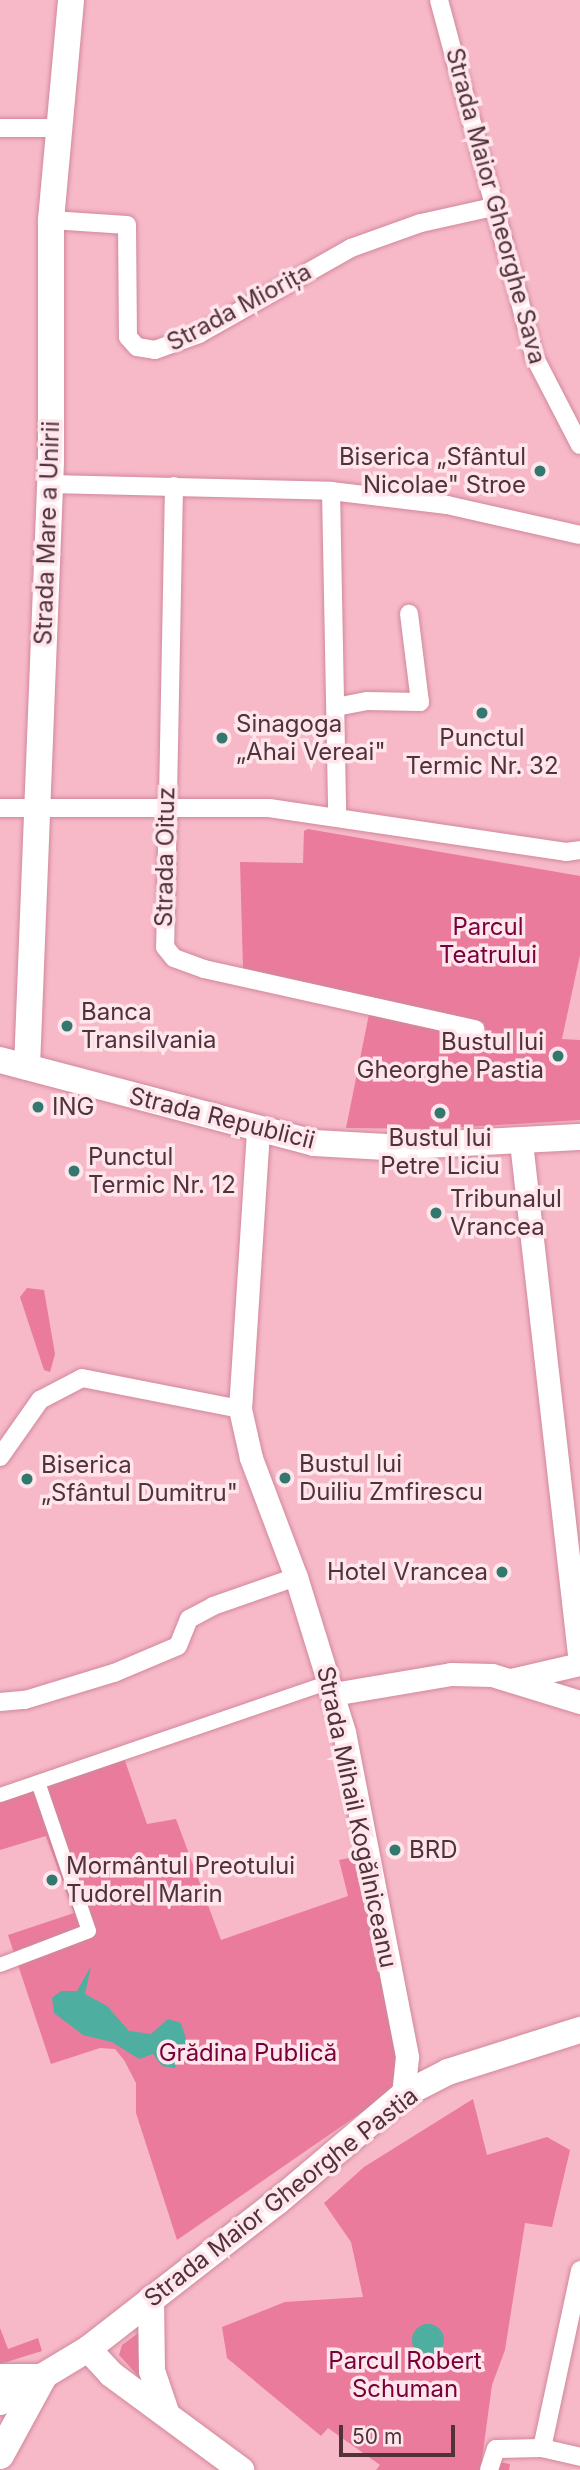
<!DOCTYPE html>
<html>
<head>
<meta charset="utf-8">
<style>
	body { margin:0 }
	#map { position:relative; width:580px; height:2470px; overflow:hidden; background:#f7b9c8; font-family:Inter,sans-serif }
	div>[style] { position:absolute }
	.green>* { inset:0; background:#ea7b9c }
	.water>* { inset:0; background:#4eae9f }
	.round { border-radius:50% }
	.roads { filter:drop-shadow(0 0 2px #d1889c) drop-shadow(0 0 2px #d1889c) }
	.pedestrian>* { height:14px; margin:-7px; padding:0 7px; transform-origin:7px; border-radius:7px; background:#fff }
	.minor>* { height:18px; margin:-9px; padding:0 9px; transform-origin:9px; border-radius:9px; background:#fff }
	.tertiary>* { height:23px; margin:-11.5px; padding:0 11.5px; transform-origin:11.5px; border-radius:11.5px; background:#fff }
	.secondary>* { height:26px; margin:-13px; padding:0 13px; transform-origin:13px; border-radius:13px; background:#fff }
	.primary>* { height:28px; margin:-14px; padding:0 14px; transform-origin:14px; border-radius:14px; background:#fff }
	.dots>* { width:19px; height:19px; translate:-50% -50%; box-sizing:border-box; border:4px solid #ffe6ec; border-radius:50% }
	span { translate:-50% -50%; white-space:nowrap; text-align:center; line-height:1.15; -webkit-text-stroke:7px #ffe6ec; paint-order:stroke }
	.street-label { font-size:24px; color:#51323b }
	.poi-label { font-size:24px; color:#51323b }
	.right { translate:-100% -50%; text-align:right }
	.left { translate:0 -50%; text-align:left }
	.park-label { font-size:24px; color:#78013a }
	.scale { position:absolute; left:339px; top:2425px; width:116px; height:32px; box-sizing:border-box; border:4px solid #51323b; border-top:0; padding-left:9px; font-size:21px; line-height:24px; white-space:nowrap; color:#51323b; -webkit-text-stroke:5px #ffe6ec; paint-order:stroke }
</style>
</head>
<body>
<div id="map">
	<div class="green">
		<i style="clip-path:polygon(308px 829px,580px 876px,580px 955px,562px 1039px,580px 1040px,580px 1120px,432px 1129px,346px 1128px,369px 1014px,445px 1031px,483px 1034px,484px 1023px,243px 968px,240px 862px,303px 863px,304px 831px)"></i>
		<i style="clip-path:polygon(27px 1288px,44px 1290px,55px 1354px,50px 1372px,44px 1370px,20px 1297px)"></i>
		<i style="clip-path:polygon(124px 1758px,147px 1824px,176px 1819px,221px 1940px,348px 1896px,339px 1860px,359px 1856px,396px 2040px,394px 2090px,177px 2240px,136px 2113px,136px 2083px,124px 2060px,115px 2049px,100px 2048px,51px 2064px,8px 1935px,74px 1913px,46px 1836px,0 1850px,0 1801px)"></i>
		<i style="clip-path:polygon(473px 2099px,487px 2155px,547px 2137px,570px 2150px,552px 2227px,525px 2223px,505px 2350px,492px 2385px,482px 2459px,510px 2464px,509px 2470px,376px 2470px,380px 2465px,328px 2428px,321px 2436px,227px 2358px,222px 2327px,285px 2302px,363px 2297px,351px 2242px,324px 2203px,364px 2167px)"></i>
		<i style="clip-path:polygon(0 2328px,8px 2349px,38px 2338px,42px 2351px,0 2364px)"></i>
		<i style="clip-path:polygon(141px 2331px,141px 2379px,119px 2355px,122px 2345px)"></i>
	</div>
	<div class="water">
		<i style="clip-path:polygon(91px 1966px,85px 1994px,107px 2006px,129px 2031px,151px 2034px,168px 2019px,181px 2023px,187px 2042px,175px 2068px,162px 2066px,153px 2054px,139px 2059px,112px 2042px,83px 2035px,54px 2013px,52px 1998px,61px 1991px,77px 1991px)"></i>
		<i class="round" style="left:412px;top:2324px;width:32px;height:32px"></i>
	</div>
	<div class="roads">
		<div class="pedestrian">
			<i style="left:0;top:1795px;width:349px;rotate:-18.9deg"></i>
			<i style="left:0;top:1965px;width:95px;rotate:-20.9deg"></i>
			<i style="left:89px;top:1931px;width:157px;rotate:-108.9deg"></i>
		</div>
		<div class="minor">
			<i style="left:439px;top:0;width:371px;rotate:75deg"></i>
			<i style="left:535px;top:358px;width:98px;rotate:62.7deg"></i>
			<i style="left:0;top:128px;width:58px"></i>
			<i style="left:51px;top:220px;width:76px;rotate:3.8deg"></i>
			<i style="left:127px;top:225px;width:112px;rotate:89.5deg"></i>
			<i style="left:128px;top:337px;width:13px;rotate:48deg"></i>
			<i style="left:137px;top:347px;width:18px;rotate:9deg"></i>
			<i style="left:155px;top:350px;width:47px;rotate:-20deg"></i>
			<i style="left:199px;top:334px;width:175px;rotate:-29.5deg"></i>
			<i style="left:351px;top:248px;width:74px;rotate:-19.7deg"></i>
			<i style="left:421px;top:223px;width:74px;rotate:-12.5deg"></i>
			<i style="left:50px;top:484px;width:281px;rotate:1.4deg"></i>
			<i style="left:331px;top:491px;width:117px;rotate:6.9deg"></i>
			<i style="left:447px;top:505px;width:136px;rotate:12.7deg"></i>
			<i style="left:174px;top:486px;width:461px;rotate:91.1deg"></i>
			<i style="left:165px;top:947px;width:14px;rotate:51deg"></i>
			<i style="left:174px;top:958px;width:32px;rotate:20deg"></i>
			<i style="left:204px;top:969px;width:278px;rotate:12.5deg"></i>
			<i style="left:331px;top:491px;width:324px;rotate:88.9deg"></i>
			<i style="left:336px;top:707px;width:32px;rotate:-11deg"></i>
			<i style="left:367px;top:701px;width:53px;rotate:1.1deg"></i>
			<i style="left:420px;top:702px;width:89px;rotate:-97.1deg"></i>
			<i style="left:0;top:808px;width:269px"></i>
			<i style="left:269px;top:808px;width:300px;rotate:8.4deg"></i>
			<i style="left:566px;top:852px;width:14px;rotate:-8deg"></i>
			<i style="left:0;top:1457px;width:70px;rotate:-54.9deg"></i>
			<i style="left:40px;top:1400px;width:47px;rotate:-27.6deg"></i>
			<i style="left:82px;top:1378px;width:161px;rotate:11.1deg"></i>
			<i style="left:0;top:1702px;width:25px;rotate:-5deg"></i>
			<i style="left:25px;top:1700px;width:93px;rotate:-16.9deg"></i>
			<i style="left:114px;top:1673px;width:69px;rotate:-22.9deg"></i>
			<i style="left:178px;top:1646px;width:29px;rotate:-68deg"></i>
			<i style="left:189px;top:1619px;width:27px;rotate:-28deg"></i>
			<i style="left:213px;top:1606px;width:88px;rotate:-19.3deg"></i>
			<i style="left:542px;top:2448px;width:182px;rotate:-77.9deg"></i>
			<i style="left:489px;top:2470px;width:22px;rotate:-72deg"></i>
			<i style="left:496px;top:2449px;width:46px;rotate:-1.2deg"></i>
			<i style="left:542px;top:2448px;width:39px;rotate:13deg"></i>
		</div>
		<div class="tertiary">
			<i style="left:258px;top:1131px;width:279px;rotate:93.7deg"></i>
			<i style="left:240px;top:1409px;width:50px;rotate:77.3deg"></i>
			<i style="left:251px;top:1458px;width:127px;rotate:69.3deg"></i>
			<i style="left:296px;top:1577px;width:162px;rotate:72.8deg"></i>
			<i style="left:344px;top:1732px;width:331px;rotate:79deg"></i>
			<i style="left:407px;top:2057px;width:38px;rotate:96deg"></i>
			<i style="left:521px;top:1142px;width:524px;rotate:83.54deg"></i>
			<i style="left:511px;top:1680px;width:71px;rotate:-13.1deg"></i>
			<i style="left:333px;top:1694px;width:120px;rotate:-9.6deg"></i>
			<i style="left:451px;top:1674px;width:41px;rotate:1.4deg"></i>
			<i style="left:492px;top:1675px;width:92px;rotate:17.1deg"></i>
		</div>
		<div class="secondary">
			<i style="left:0;top:1060px;width:325px;rotate:14.8deg"></i>
			<i style="left:314px;top:1143px;width:72px;rotate:3.2deg"></i>
			<i style="left:386px;top:1147px;width:194px;rotate:-3deg"></i>
			<i style="left:27px;top:1067px;width:605px;rotate:-87.73deg"></i>
			<i style="left:51px;top:462px;width:242px;rotate:-90deg"></i>
			<i style="left:51px;top:220px;width:221px;rotate:-84.8deg"></i>
			<i style="left:151px;top:2299px;width:72px;rotate:89.2deg"></i>
			<i style="left:152px;top:2371px;width:46px;rotate:71.2deg"></i>
			<i style="left:88px;top:2349px;width:34px;rotate:47deg"></i>
			<i style="left:111px;top:2374px;width:162px;rotate:36.4deg"></i>
			<i style="left:0;top:2402px;width:103px;rotate:-31.1deg"></i>
			<i style="left:88px;top:2349px;width:239px;rotate:-37.9deg"></i>
			<i style="left:277px;top:2202px;width:165px;rotate:-40.3deg"></i>
			<i style="left:403px;top:2095px;width:51px;rotate:-27.1deg"></i>
			<i style="left:448px;top:2072px;width:139px;rotate:-17.7deg"></i>
		</div>
		<div class="primary">
			<i style="left:0;top:2378px;width:42px"></i>
			<i style="left:0;top:2455px;width:88px;rotate:-61.4deg"></i>
		</div>
	</div>
	<div class="dots">
		<i style="left:540px;top:471px;background:#33786e"></i>
		<i style="left:482px;top:713px;background:#33786e"></i>
		<i style="left:222px;top:738px;background:#33786e"></i>
		<i style="left:67px;top:1026px;background:#33786e"></i>
		<i style="left:558px;top:1056px;background:#33786e"></i>
		<i style="left:38px;top:1107px;background:#33786e"></i>
		<i style="left:440px;top:1113px;background:#33786e"></i>
		<i style="left:74px;top:1171px;background:#33786e"></i>
		<i style="left:436px;top:1213px;background:#33786e"></i>
		<i style="left:285px;top:1478px;background:#33786e"></i>
		<i style="left:27px;top:1479px;background:#33786e"></i>
		<i style="left:502px;top:1572px;background:#33786e"></i>
		<i style="left:395px;top:1850px;background:#33786e"></i>
		<i style="left:52px;top:1880px;background:#33786e"></i>
	</div>
	<div class="street-label">
		<span style="left:496px;top:206px;rotate:75deg">Strada Maior Gheorghe Sava</span>
		<span style="left:239px;top:307px;rotate:-28deg">Strada Miorița</span>
		<span style="left:47px;top:533px;rotate:-88deg">Strada Mare a Unirii</span>
		<span style="left:165px;top:857px;rotate:-89deg">Strada Oituz</span>
		<span style="left:222px;top:1118px;rotate:14deg">Strada Republicii</span>
		<span style="left:357px;top:1817px;rotate:78deg">Strada Mihail Kogălniceanu</span>
		<span style="left:281px;top:2197px;rotate:-38deg">Strada Maior Gheorghe Pastia</span>
	</div>
	<div class="poi-label">
		<span class="right" style="left:526px;top:471px">Biserica „Sfântul<br>Nicolae" Stroe</span>
		<span class="left" style="left:236px;top:738px">Sinagoga<br>„Ahai Vereai"</span>
		<span style="left:482px;top:752px">Punctul<br>Termic Nr. 32</span>
		<span class="left" style="left:81px;top:1026px">Banca<br>Transilvania</span>
		<span class="right" style="left:544px;top:1056px">Bustul lui<br>Gheorghe Pastia</span>
		<span class="left" style="left:52px;top:1107px">ING</span>
		<span style="left:440px;top:1152px">Bustul lui<br>Petre Liciu</span>
		<span class="left" style="left:88px;top:1171px">Punctul<br>Termic Nr. 12</span>
		<span class="left" style="left:450px;top:1213px">Tribunalul<br>Vrancea</span>
		<span class="left" style="left:299px;top:1478px">Bustul lui<br>Duiliu Zmfirescu</span>
		<span class="left" style="left:41px;top:1479px">Biserica<br>„Sfântul Dumitru"</span>
		<span class="right" style="left:488px;top:1572px">Hotel Vrancea</span>
		<span class="left" style="left:409px;top:1850px">BRD</span>
		<span class="left" style="left:66px;top:1880px">Mormântul Preotului<br>Tudorel Marin</span>
	</div>
	<div class="park-label">
		<span style="left:488px;top:941px">Parcul<br>Teatrului</span>
		<span style="left:248px;top:2053px">Grădina Publică</span>
		<span style="left:405px;top:2375px">Parcul Robert<br>Schuman</span>
	</div>
	<div class="scale">50 m</div>
</div>
</body>
</html>
